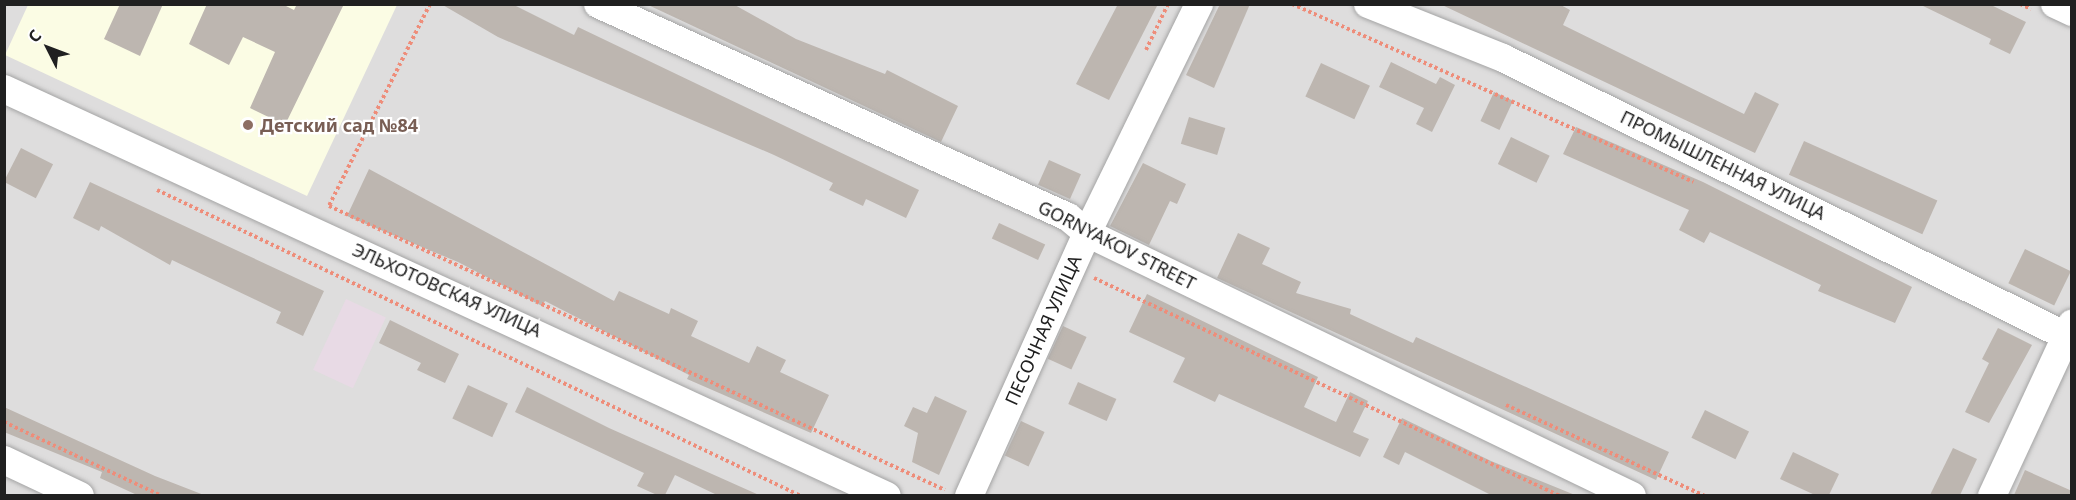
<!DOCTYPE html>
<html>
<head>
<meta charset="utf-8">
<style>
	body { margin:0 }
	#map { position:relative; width:2076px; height:500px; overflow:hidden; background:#f0ede8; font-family:"Noto Sans",sans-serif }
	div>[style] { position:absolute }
	.residential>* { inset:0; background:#dedddd; transform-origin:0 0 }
	.industrial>* { inset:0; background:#e8dae5; transform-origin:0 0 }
	.education>* { inset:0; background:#fbfce4 }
	.building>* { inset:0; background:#bdb6b0; transform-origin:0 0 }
	.path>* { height:4px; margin-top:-2px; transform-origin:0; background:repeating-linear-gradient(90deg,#ee8d7a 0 3px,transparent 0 6px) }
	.roads { filter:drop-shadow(0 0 2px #a4a4a4) drop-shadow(0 0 2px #a4a4a4) }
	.minor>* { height:28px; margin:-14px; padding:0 14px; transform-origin:14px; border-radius:14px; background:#fff }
	.dots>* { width:16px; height:16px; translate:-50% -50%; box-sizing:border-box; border:3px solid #fff; border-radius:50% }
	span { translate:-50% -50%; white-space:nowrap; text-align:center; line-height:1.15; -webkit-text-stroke:4.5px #fff; paint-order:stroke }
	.education-label { font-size:18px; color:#785e54; font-weight:700 }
	.left { translate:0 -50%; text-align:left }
	.street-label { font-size:18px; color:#202020 }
	.frame { position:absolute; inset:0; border:6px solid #202020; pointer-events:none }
	.north { position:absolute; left:18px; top:18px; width:60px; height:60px; -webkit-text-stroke:4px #fff; paint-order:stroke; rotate:312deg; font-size:16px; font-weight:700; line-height:24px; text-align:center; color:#202020 }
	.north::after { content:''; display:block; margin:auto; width:21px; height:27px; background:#202020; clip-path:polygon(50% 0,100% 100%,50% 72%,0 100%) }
</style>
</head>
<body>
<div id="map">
	<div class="residential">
		<i style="left:5px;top:5px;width:2066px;height:490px"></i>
	</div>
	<div class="industrial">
		<i style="left:346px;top:299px;width:44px;height:78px;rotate:25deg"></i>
	</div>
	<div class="education">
		<i style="clip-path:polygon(28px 5px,397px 5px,307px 196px,5px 55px)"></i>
	</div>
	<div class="building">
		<i style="clip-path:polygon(120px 4px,163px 4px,140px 56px,104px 39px)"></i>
		<i style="clip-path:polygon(207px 4px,282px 4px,294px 10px,297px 4px,344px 4px,285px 125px,250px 108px,275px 52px,243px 37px,229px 65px,189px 44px)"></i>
		<i style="clip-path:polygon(441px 4px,512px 4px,574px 35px,578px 27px,919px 190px,906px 218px,866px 199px,863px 206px,829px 190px,833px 183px,774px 155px,498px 37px)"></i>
		<i style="clip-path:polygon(646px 4px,733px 4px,796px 39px,885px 74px,887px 70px,958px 106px,941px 142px)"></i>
		<i style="clip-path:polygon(1118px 4px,1158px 4px,1109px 100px,1076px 84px)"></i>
		<i style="clip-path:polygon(1220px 4px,1250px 4px,1214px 88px,1186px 75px)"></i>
		<i style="clip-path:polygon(1440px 4px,1559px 4px,1570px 10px,1563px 25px,1744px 114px,1755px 92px,1779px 104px,1755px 153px)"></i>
		<i style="clip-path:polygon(1919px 4px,1989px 4px,2026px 22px,2010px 54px,1989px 44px,1991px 39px)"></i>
		<i style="clip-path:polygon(1391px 62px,1436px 84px,1440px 77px,1455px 85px,1432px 132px,1416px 124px,1424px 108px,1379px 87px)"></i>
		<i style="left:1321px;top:63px;width:54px;height:37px;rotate:25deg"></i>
		<i style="left:1494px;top:92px;width:21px;height:32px;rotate:25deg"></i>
		<i style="left:1189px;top:117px;width:38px;height:28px;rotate:17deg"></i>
		<i style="clip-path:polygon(1576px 127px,1703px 182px,1912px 287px,1895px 323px,1818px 291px,1821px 285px,1710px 232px,1704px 243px,1679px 230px,1689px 210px,1563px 154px)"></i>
		<i style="left:1511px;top:137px;width:43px;height:30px;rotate:26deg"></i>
		<i style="left:1804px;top:141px;width:146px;height:37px;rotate:24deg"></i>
		<i style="left:21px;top:148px;width:36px;height:38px;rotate:27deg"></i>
		<i style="left:1049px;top:160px;width:35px;height:27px;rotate:24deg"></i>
		<i style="clip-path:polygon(1143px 163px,1186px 184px,1177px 204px,1170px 201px,1149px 245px,1110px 226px)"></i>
		<i style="clip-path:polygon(369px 169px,614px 301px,619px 291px,669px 314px,671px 308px,698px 321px,691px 336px,749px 363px,757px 346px,786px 360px,780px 372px,829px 395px,811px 433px,687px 379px,689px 375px,545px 301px,542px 306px,458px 262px,347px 216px)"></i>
		<i style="clip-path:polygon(90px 182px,324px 291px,303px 336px,276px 323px,281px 312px,172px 260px,170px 265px,101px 226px,99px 231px,73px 218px)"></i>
		<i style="left:999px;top:223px;width:51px;height:17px;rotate:25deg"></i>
		<i style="clip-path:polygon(1238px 233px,1270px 248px,1262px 264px,1301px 282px,1296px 293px,1351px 309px,1350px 314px,1413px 343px,1416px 337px,1669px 452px,1656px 480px,1217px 278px)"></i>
		<i style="left:2025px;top:249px;width:51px;height:38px;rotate:26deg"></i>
		<i style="clip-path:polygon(1147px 294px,1318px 377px,1304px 407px,1336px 422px,1350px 392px,1368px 401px,1353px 432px,1369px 439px,1360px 457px,1219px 394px,1215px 402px,1173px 382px,1185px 358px,1129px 332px)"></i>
		<i style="clip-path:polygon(390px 320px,459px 354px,445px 383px,417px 370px,421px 363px,379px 343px)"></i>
		<i style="left:1063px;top:326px;width:26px;height:36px;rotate:25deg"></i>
		<i style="clip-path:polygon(1998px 328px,2032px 345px,1989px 423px,1965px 412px,1989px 363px,1982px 359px)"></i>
		<i style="left:1078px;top:382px;width:42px;height:24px;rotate:24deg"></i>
		<i style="left:468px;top:385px;width:44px;height:37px;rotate:25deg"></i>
		<i style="clip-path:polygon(527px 387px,609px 428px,759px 495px,717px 495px,675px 475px,665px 495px,657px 495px,637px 486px,644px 473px,515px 412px)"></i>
		<i style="clip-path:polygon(935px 396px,967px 411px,939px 475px,912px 462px,918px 433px,904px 426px,913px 407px,927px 413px)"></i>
		<i style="clip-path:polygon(4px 407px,155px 476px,204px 495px,137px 495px,100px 478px,102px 472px,4px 432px)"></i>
		<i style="left:1705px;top:410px;width:49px;height:31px;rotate:26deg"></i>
		<i style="clip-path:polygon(1402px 418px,1491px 461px,1575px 495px,1491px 495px,1405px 452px,1399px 465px,1383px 457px)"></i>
		<i style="left:1021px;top:421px;width:26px;height:38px;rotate:25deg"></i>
		<i style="clip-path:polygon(1953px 448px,1977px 459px,1960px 495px,1930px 495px)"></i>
		<i style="clip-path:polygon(1793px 452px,1839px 474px,1829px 495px,1815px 495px,1780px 479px)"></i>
		<i style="clip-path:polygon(2025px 470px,2072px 491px,2072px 495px,2014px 495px)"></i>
	</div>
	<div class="path">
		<i style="left:430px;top:4px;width:226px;rotate:116.6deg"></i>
		<i style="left:329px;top:206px;width:678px;rotate:24.75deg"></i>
		<i style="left:1292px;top:4px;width:439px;rotate:23.9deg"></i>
		<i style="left:2020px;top:4px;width:12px;rotate:24deg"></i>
		<i style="left:1146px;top:50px;width:51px;rotate:-64.4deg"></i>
		<i style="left:157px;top:190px;width:713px;rotate:25.41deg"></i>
		<i style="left:1094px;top:278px;width:514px;rotate:25.07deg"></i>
		<i style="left:1506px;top:405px;width:219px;rotate:24.6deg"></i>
		<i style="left:4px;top:422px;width:174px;rotate:25.1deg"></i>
	</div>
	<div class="roads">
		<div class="minor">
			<i style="left:598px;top:4px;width:516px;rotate:24.38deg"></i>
			<i style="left:1068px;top:217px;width:25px;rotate:40deg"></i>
			<i style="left:1087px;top:233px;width:605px;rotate:25.76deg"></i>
			<i style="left:1368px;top:4px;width:145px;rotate:21.8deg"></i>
			<i style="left:1503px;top:58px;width:635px;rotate:26.28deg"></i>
			<i style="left:2055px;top:4px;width:19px;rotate:25deg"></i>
			<i style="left:4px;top:89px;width:972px;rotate:24.75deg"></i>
			<i style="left:4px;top:460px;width:84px;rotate:25.3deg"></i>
			<i style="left:969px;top:496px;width:288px;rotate:-65.8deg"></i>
			<i style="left:1087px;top:233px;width:255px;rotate:-63.9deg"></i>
			<i style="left:1992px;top:496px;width:190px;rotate:-65.1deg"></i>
		</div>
	</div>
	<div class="dots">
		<i style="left:248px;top:125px;background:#8d6e63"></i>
	</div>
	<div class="education-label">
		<span class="left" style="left:260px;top:125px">Детский сад №84</span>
	</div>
	<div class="street-label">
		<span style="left:1723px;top:165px;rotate:26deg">ПРОМЫШЛЕННАЯ УЛИЦА</span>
		<span style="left:1117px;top:245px;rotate:27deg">GORNYAKOV STREET</span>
		<span style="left:447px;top:290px;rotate:24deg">ЭЛЬХОТОВСКАЯ УЛИЦА</span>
		<span style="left:1043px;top:330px;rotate:-66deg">ПЕСОЧНАЯ УЛИЦА</span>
	</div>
	<div class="frame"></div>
	<div class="north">С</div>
</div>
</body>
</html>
